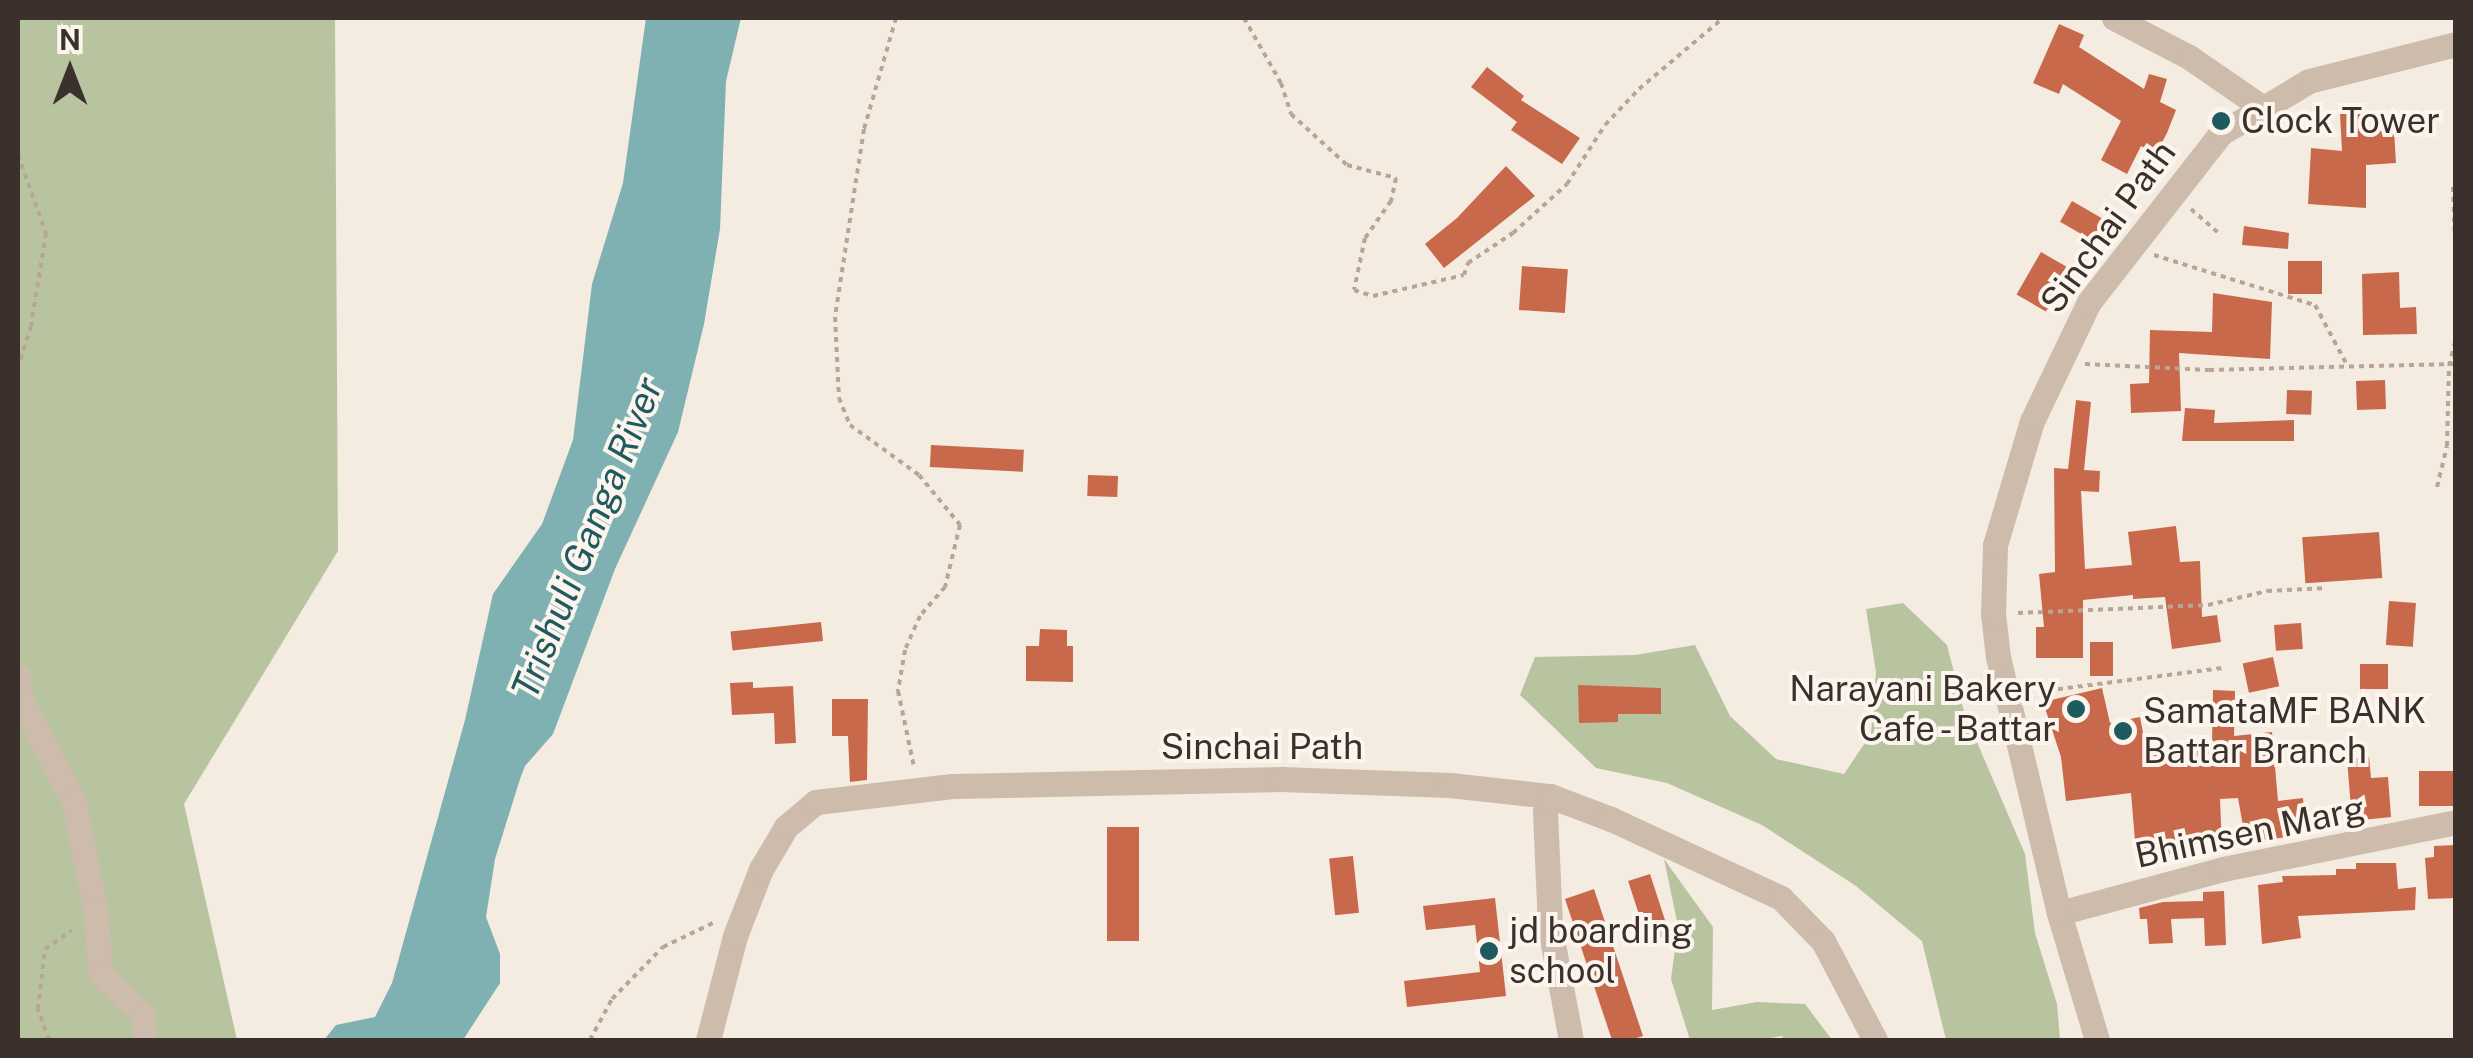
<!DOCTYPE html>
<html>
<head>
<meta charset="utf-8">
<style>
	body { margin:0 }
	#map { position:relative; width:2473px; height:1058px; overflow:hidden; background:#f4ebe1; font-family:"Public Sans",sans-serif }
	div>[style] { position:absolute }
	.green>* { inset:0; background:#b8c4a0 }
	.water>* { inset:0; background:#7fb0b2 }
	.building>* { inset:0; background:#c8694b; transform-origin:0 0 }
	.path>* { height:4px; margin-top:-2px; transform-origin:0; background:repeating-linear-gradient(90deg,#b9a596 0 5px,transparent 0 10px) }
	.minor>* { height:25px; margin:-12.5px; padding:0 12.5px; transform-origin:12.5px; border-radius:12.5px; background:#cdbbac }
	.dots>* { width:28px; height:28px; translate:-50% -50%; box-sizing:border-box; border:5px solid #fbf5ee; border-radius:50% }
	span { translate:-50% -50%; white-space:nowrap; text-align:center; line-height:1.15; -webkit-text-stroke:8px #fbf5ee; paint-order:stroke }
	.poi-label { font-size:35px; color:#3b302b }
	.left { translate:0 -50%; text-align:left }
	.right { translate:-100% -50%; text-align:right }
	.street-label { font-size:35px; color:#3b302b }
	.water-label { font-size:38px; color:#1f5a5e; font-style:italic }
	.frame { position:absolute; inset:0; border:20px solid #3b302b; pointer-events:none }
	.north { position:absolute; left:20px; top:20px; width:100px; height:100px; -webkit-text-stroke:8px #fbf5ee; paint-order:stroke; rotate:0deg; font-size:28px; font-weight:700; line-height:40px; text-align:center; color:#3b302b }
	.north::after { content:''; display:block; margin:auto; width:35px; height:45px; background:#3b302b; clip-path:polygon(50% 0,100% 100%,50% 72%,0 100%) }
</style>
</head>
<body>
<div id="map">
	<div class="green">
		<i style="clip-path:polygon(18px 18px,335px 18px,338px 551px,184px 804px,237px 1040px,18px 1040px)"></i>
		<i style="clip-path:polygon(1903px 603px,1947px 645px,1964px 712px,2025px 854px,2035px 933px,2057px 1004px,2060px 1040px,1946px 1040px,1922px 941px,1856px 886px,1762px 825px,1667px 783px,1596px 768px,1520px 695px,1535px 657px,1635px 655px,1695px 645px,1730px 716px,1776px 759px,1844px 774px,1871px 734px,1876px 672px,1866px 609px)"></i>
		<i style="clip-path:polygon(1664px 859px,1713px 927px,1712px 1010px,1757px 1002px,1805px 1004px,1832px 1040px,1784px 1040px,1782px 1036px,1760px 1040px,1690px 1040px,1671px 979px,1678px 926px)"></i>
	</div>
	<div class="water">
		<i style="clip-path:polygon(646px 18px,741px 18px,726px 81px,720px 229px,704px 324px,678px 432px,615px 569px,553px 734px,525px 766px,520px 779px,495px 859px,486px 917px,500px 954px,500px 983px,463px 1040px,324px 1040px,336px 1025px,375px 1017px,392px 983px,465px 720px,493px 594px,542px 524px,573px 440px,592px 284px,623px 183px)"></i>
	</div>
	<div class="building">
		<i style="clip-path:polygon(2059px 24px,2084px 35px,2079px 47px,2144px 89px,2149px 74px,2167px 79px,2160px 102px,2176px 110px,2167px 133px,2156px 154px,2141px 146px,2127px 174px,2101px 160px,2121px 121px,2063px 84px,2059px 94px,2033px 83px)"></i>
		<i style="clip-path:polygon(1487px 67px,1524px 96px,1521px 100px,1580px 138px,1562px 164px,1511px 130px,1517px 122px,1471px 87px)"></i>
		<i style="clip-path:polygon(2366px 112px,2367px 132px,2394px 130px,2396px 163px,2366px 165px,2366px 208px,2308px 204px,2311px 148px,2342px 151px,2340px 114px)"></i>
		<i style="clip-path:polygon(1506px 166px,1535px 196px,1444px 268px,1425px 244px,1457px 218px)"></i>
		<i style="left:2072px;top:201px;width:38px;height:24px;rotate:30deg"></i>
		<i style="clip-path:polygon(2244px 226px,2289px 233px,2288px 249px,2242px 245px)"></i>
		<i style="left:2041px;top:252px;width:34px;height:49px;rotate:30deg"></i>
		<i style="left:2288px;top:261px;width:34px;height:33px"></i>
		<i style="left:1522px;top:266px;width:46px;height:44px;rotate:4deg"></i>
		<i style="clip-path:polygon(2399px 272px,2400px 308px,2416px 307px,2417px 334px,2363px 335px,2362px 274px)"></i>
		<i style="clip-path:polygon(2213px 293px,2272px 302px,2270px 359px,2179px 353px,2181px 411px,2131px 413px,2130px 384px,2149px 383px,2150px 330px,2212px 332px)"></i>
		<i style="left:2385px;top:380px;width:29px;height:29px;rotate:88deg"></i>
		<i style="left:2287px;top:390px;width:25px;height:24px;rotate:2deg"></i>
		<i style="clip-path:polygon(2076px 400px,2091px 402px,2084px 470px,2100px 471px,2099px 492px,2081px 491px,2085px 569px,2132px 565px,2128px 532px,2176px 526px,2180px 562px,2200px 561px,2202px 617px,2217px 615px,2221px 642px,2172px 649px,2165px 597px,2133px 599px,2133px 595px,2083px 600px,2083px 658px,2036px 658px,2036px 627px,2044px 627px,2039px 574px,2055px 572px,2054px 468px,2068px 469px)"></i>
		<i style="clip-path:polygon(2185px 408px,2215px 410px,2214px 423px,2294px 420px,2294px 441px,2182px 441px)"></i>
		<i style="left:931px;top:445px;width:93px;height:22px;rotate:3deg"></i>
		<i style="left:1088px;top:475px;width:30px;height:21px;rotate:2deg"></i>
		<i style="left:2379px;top:532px;width:46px;height:77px;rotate:86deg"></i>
		<i style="left:2389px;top:601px;width:27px;height:44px;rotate:4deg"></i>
		<i style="left:821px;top:622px;width:19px;height:91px;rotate:84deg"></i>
		<i style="left:2301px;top:623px;width:26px;height:27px;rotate:86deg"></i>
		<i style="clip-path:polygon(1040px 629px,1067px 630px,1067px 646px,1073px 646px,1073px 682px,1026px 681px,1026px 646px,1039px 646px)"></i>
		<i style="left:2090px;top:642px;width:23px;height:34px"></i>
		<i style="left:2273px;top:657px;width:30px;height:31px;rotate:78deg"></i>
		<i style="left:2388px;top:664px;width:25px;height:28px;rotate:90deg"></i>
		<i style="clip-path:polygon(753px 682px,753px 688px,793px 686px,796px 743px,775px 744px,774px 713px,732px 715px,730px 683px)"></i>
		<i style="clip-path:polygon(1578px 685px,1661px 688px,1661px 714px,1618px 714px,1618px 722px,1579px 723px)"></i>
		<i style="clip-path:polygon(2102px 688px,2110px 723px,2140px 717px,2147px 753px,2212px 744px,2213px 690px,2235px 691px,2234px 736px,2272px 732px,2278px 801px,2303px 798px,2306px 834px,2246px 843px,2238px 798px,2220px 799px,2222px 847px,2164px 855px,2163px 851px,2136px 853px,2131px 793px,2066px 801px,2061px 757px,2043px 702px)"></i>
		<i style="clip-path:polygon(832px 699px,868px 699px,867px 780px,850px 782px,848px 736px,832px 736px)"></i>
		<i style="clip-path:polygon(2369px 757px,2371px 778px,2388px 777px,2391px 817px,2352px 821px,2347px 759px)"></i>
		<i style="left:2456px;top:771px;width:35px;height:37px;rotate:90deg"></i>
		<i style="left:1107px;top:827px;width:32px;height:114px"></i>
		<i style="clip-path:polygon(2456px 845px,2456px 898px,2428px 899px,2425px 858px,2434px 857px,2434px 846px)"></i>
		<i style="left:1353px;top:856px;width:57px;height:24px;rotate:84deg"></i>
		<i style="clip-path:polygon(2356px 863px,2396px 863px,2398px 889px,2416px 887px,2415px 910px,2298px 916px,2301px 938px,2262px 944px,2258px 885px,2283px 882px,2282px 876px,2336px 875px,2336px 869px,2356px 869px)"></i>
		<i style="left:1650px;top:874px;width:64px;height:23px;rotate:72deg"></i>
		<i style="clip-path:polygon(1594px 889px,1643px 1036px,1630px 1040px,1612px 1040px,1565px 899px)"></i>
		<i style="clip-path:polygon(2224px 891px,2226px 945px,2205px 946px,2204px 918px,2171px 919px,2173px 943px,2149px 944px,2147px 919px,2140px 919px,2139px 908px,2163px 902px,2203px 901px,2203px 892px)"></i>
		<i style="clip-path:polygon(1495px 898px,1506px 996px,1407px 1007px,1404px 981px,1480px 972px,1475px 925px,1426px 930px,1423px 906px)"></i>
	</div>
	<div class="path">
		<i style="left:896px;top:18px;width:116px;rotate:106.1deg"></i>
		<i style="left:864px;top:129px;width:190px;rotate:98.8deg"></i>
		<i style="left:835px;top:317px;width:81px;rotate:87.2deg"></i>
		<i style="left:839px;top:398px;width:29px;rotate:68deg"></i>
		<i style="left:850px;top:425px;width:85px;rotate:35.9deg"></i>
		<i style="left:919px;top:475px;width:65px;rotate:50.6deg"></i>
		<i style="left:960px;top:525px;width:64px;rotate:103.6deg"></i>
		<i style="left:945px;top:587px;width:38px;rotate:131deg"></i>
		<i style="left:920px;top:616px;width:37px;rotate:114deg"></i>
		<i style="left:905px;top:650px;width:42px;rotate:99.7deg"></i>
		<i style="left:898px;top:691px;width:78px;rotate:78.1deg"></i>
		<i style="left:1244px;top:18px;width:75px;rotate:60.4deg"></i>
		<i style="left:1281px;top:83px;width:33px;rotate:72deg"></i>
		<i style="left:1291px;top:114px;width:76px;rotate:42.3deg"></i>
		<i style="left:1347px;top:165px;width:51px;rotate:14.9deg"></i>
		<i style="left:1396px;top:178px;width:24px;rotate:102deg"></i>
		<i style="left:1391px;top:201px;width:45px;rotate:125.1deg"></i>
		<i style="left:1365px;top:238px;width:53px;rotate:101.9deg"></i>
		<i style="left:1354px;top:290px;width:20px;rotate:18deg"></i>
		<i style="left:1373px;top:296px;width:93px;rotate:-13deg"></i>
		<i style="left:1464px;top:275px;width:13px;rotate:-72deg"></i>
		<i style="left:1468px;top:263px;width:54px;rotate:-33.7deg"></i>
		<i style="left:1513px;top:233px;width:73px;rotate:-42.2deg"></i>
		<i style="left:1567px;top:184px;width:70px;rotate:-57.2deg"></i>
		<i style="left:1605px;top:125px;width:50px;rotate:-46.6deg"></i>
		<i style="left:1639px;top:89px;width:110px;rotate:-40.2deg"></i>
		<i style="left:18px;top:155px;width:83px;rotate:70.3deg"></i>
		<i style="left:46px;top:233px;width:94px;rotate:99.2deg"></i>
		<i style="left:31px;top:326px;width:43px;rotate:107.6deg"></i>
		<i style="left:2453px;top:187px;width:82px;rotate:87.9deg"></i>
		<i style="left:2191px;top:209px;width:38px;rotate:41deg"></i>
		<i style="left:2154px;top:255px;width:169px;rotate:17.3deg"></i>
		<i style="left:2315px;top:305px;width:66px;rotate:61.9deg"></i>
		<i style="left:2085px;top:364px;width:124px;rotate:2.8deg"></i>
		<i style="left:2209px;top:370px;width:247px;rotate:-1.4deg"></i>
		<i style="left:2437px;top:487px;width:42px;rotate:-76.3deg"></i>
		<i style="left:2447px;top:446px;width:80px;rotate:-88.6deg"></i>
		<i style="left:2449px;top:366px;width:30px;rotate:-76deg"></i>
		<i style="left:2018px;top:613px;width:190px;rotate:-2.4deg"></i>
		<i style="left:2208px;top:605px;width:61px;rotate:-13.3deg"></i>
		<i style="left:2267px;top:591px;width:60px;rotate:-2.9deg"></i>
		<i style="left:2028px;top:693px;width:196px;rotate:-7.3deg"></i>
		<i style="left:49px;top:1040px;width:33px;rotate:-110deg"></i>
		<i style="left:38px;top:1009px;width:60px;rotate:-83.3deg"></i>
		<i style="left:45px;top:949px;width:33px;rotate:-35deg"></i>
		<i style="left:590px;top:1040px;width:47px;rotate:-61.8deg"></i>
		<i style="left:612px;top:999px;width:73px;rotate:-45.6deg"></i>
		<i style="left:663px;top:947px;width:58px;rotate:-25.7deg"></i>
	</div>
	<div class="minor">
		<i style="left:2114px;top:18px;width:85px;rotate:27.5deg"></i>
		<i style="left:2189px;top:57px;width:86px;rotate:34.6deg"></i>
		<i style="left:18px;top:676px;width:24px;rotate:83deg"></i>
		<i style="left:21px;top:700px;width:115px;rotate:62.5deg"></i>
		<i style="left:74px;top:802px;width:113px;rotate:78.8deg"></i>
		<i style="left:96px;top:913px;width:60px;rotate:86.2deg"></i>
		<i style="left:100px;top:973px;width:62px;rotate:44.3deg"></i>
		<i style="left:144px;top:1016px;width:24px;rotate:90deg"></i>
		<i style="left:1550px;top:796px;width:17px;rotate:107deg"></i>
		<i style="left:1545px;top:812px;width:116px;rotate:87.5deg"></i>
		<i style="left:1550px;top:928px;width:114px;rotate:79.4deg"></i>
		<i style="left:2059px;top:913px;width:170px;rotate:-15deg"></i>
		<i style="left:2223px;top:869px;width:238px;rotate:-11.4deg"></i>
		<i style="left:708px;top:1040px;width:107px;rotate:-75.4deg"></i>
		<i style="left:735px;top:936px;width:72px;rotate:-68.8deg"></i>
		<i style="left:761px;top:869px;width:49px;rotate:-59.2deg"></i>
		<i style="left:786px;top:827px;width:39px;rotate:-40deg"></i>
		<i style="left:816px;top:802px;width:137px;rotate:-6.7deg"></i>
		<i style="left:952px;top:786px;width:329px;rotate:-1.2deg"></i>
		<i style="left:1281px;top:779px;width:169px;rotate:2deg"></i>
		<i style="left:1450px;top:785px;width:101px;rotate:6.3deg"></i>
		<i style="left:1550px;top:796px;width:65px;rotate:20.7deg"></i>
		<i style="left:1611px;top:819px;width:187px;rotate:24.9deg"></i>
		<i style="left:1781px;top:898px;width:60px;rotate:45.7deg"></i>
		<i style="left:1823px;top:941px;width:112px;rotate:62.3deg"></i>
		<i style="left:2097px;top:1040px;width:133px;rotate:-106.7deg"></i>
		<i style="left:2059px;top:913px;width:263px;rotate:-103.4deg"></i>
		<i style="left:1998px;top:657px;width:43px;rotate:-96.6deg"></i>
		<i style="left:1993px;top:614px;width:69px;rotate:-88.3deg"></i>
		<i style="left:1995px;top:545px;width:129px;rotate:-73.4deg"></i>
		<i style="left:2032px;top:421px;width:132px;rotate:-64.4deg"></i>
		<i style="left:2089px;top:302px;width:214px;rotate:-52deg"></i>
		<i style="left:2221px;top:133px;width:102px;rotate:-30.6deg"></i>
		<i style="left:2309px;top:81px;width:152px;rotate:-14.1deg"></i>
	</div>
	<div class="dots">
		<i style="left:2221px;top:121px;background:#1f5a5e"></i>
		<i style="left:2076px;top:709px;background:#1f5a5e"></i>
		<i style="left:2123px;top:731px;background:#1f5a5e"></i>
		<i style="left:1489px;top:951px;background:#1f5a5e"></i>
	</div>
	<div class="poi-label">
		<span class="left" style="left:2241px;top:121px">Clock Tower</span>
		<span class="right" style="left:2056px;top:709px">Narayani Bakery<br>Cafe - Battar</span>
		<span class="left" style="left:2143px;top:731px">SamataMF BANK<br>Battar Branch</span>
		<span class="left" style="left:1509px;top:951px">jd boarding<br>school</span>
	</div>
	<div class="street-label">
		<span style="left:2108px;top:227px;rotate:-54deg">Sinchai Path</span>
		<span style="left:1262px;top:747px">Sinchai Path</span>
		<span style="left:2250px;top:832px;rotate:-12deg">Bhimsen Marg</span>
	</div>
	<div class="water-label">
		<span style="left:587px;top:538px;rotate:-68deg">Trishuli Ganga River</span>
	</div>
	<div class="frame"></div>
	<div class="north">N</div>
</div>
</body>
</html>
